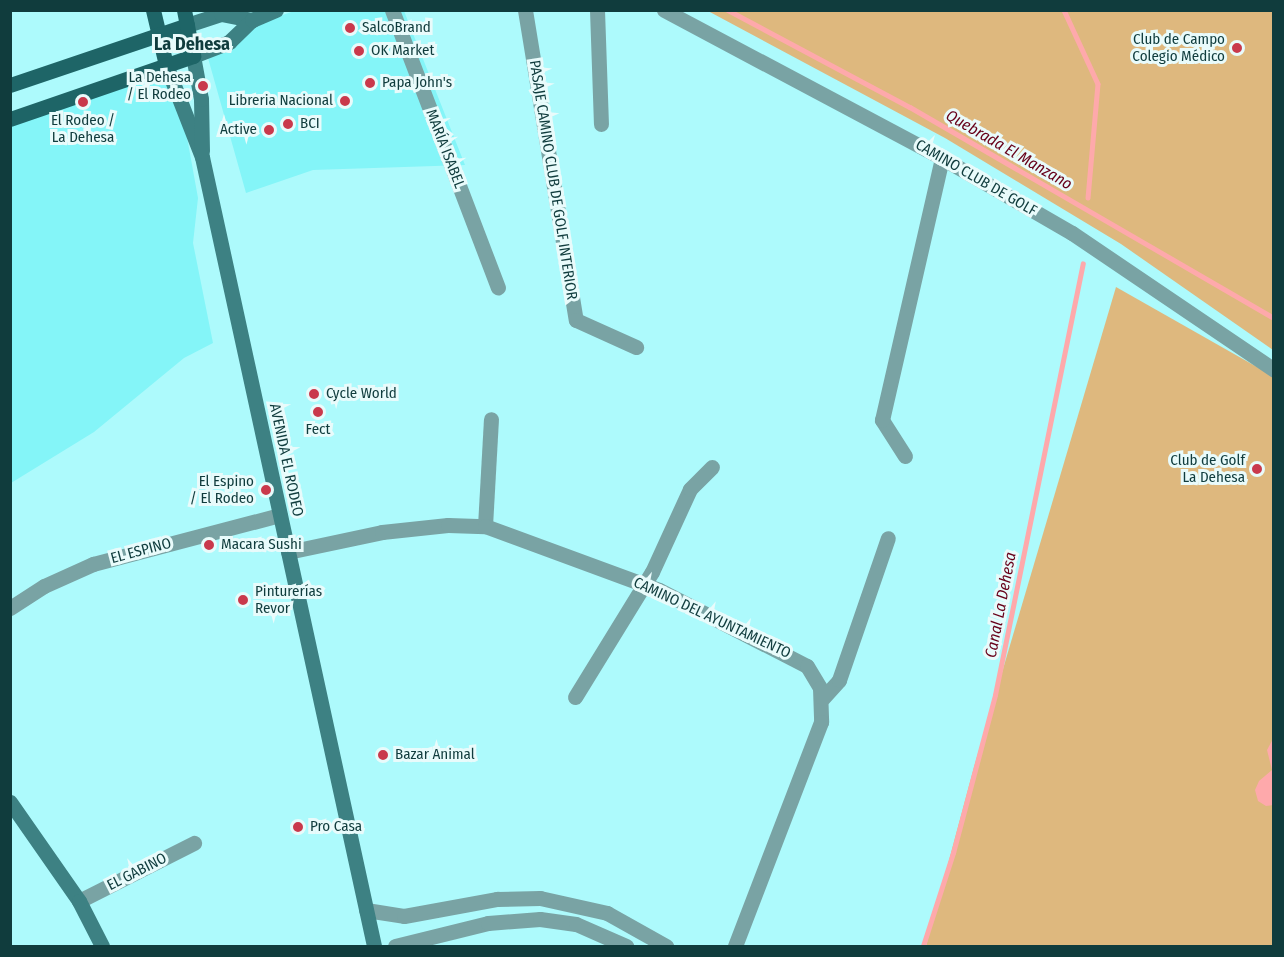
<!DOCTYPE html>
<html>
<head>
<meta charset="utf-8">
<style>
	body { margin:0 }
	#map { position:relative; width:1284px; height:957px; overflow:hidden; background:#adfafc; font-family:"Fira Sans Condensed",sans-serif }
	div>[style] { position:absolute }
	.built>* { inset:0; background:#84f5f8 }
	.green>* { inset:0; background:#deb87e }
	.water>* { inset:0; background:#fea9ab }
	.stream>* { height:4.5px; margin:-2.25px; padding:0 2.25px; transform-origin:2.25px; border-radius:2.25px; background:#fea9ab }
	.minor>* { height:15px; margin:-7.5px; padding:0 7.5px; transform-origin:7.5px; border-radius:7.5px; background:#79a3a4 }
	.secondary>* { height:15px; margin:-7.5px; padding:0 7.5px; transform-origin:7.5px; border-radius:7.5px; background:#3d8183 }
	.primary>* { height:15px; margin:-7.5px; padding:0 7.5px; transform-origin:7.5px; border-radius:7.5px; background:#1e6567 }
	.dots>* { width:16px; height:16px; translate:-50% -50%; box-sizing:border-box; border:3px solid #e9fbfb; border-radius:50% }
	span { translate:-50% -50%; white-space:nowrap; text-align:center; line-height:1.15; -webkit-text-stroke:6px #e9fbfb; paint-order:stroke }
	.poi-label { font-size:15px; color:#103c3d }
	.left { translate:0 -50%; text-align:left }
	.right { translate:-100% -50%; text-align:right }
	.street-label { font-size:15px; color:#103c3d }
	.water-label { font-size:16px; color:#670019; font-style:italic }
	.quarter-label { font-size:18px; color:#103c3d; font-weight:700 }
	.frame { position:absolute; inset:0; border:12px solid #103c3d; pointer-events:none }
</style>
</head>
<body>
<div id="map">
	<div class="built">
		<i style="clip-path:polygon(294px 11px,404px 11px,465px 165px,313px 170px,246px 193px,208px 58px,234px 32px)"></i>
		<i style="clip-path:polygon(174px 65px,198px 198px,193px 243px,213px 343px,184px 358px,94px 432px,11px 483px,11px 124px)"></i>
	</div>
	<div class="green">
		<i style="clip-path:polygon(708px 11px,1273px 11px,1273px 350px,1121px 244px,945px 138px)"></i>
		<i style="clip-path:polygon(1116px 287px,1273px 376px,1273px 946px,926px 946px,974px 767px)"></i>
	</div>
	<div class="water">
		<i style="clip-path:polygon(1273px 739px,1273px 805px,1266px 806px,1258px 801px,1255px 790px,1259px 781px,1272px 770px,1267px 750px)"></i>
	</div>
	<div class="stream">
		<i style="left:728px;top:10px;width:206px;rotate:28.1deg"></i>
		<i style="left:910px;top:107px;width:421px;rotate:30.1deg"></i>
		<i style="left:1064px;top:10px;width:81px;rotate:65.3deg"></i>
		<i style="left:1098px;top:84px;width:114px;rotate:95deg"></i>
		<i style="left:923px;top:946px;width:98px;rotate:-72.1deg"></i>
		<i style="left:953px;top:853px;width:163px;rotate:-75.1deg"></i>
		<i style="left:995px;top:695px;width:440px;rotate:-78.5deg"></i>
	</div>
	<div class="minor">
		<i style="left:392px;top:10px;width:297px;rotate:69.1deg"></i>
		<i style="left:525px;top:10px;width:314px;rotate:80.7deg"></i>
		<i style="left:576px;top:320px;width:66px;rotate:24.2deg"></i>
		<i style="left:597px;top:10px;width:114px;rotate:88deg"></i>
		<i style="left:664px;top:10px;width:315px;rotate:28deg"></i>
		<i style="left:942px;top:158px;width:150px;rotate:30deg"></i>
		<i style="left:1072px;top:233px;width:244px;rotate:34.1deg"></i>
		<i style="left:905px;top:456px;width:43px;rotate:-122.6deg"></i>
		<i style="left:882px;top:420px;width:269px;rotate:-77.1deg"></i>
		<i style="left:485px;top:526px;width:107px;rotate:-86.8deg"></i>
		<i style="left:288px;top:552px;width:96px;rotate:-12deg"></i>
		<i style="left:382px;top:532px;width:66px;rotate:-6.1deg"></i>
		<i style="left:448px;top:525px;width:37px;rotate:2deg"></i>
		<i style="left:485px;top:526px;width:185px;rotate:20.2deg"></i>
		<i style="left:659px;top:590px;width:166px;rotate:27.2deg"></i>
		<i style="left:807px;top:666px;width:26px;rotate:59deg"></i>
		<i style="left:820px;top:688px;width:34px;rotate:88deg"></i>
		<i style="left:821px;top:722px;width:240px;rotate:111deg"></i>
		<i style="left:10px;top:608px;width:40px;rotate:-32.9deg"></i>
		<i style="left:44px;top:586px;width:54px;rotate:-24.2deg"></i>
		<i style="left:93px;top:564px;width:193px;rotate:-14.7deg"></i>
		<i style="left:575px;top:697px;width:147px;rotate:-58.4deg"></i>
		<i style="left:652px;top:572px;width:91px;rotate:-65.4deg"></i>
		<i style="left:690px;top:489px;width:31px;rotate:-45deg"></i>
		<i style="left:823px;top:698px;width:24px;rotate:-48deg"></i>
		<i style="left:839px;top:680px;width:150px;rotate:-71deg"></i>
		<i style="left:79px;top:901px;width:129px;rotate:-26.8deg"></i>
		<i style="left:366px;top:910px;width:38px;rotate:9deg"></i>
		<i style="left:404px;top:916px;width:95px;rotate:-10.4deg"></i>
		<i style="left:497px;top:899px;width:43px;rotate:-1.3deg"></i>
		<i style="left:540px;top:898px;width:69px;rotate:12.6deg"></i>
		<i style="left:607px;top:913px;width:68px;rotate:29.2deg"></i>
		<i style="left:395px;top:946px;width:96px;rotate:-13.9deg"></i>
		<i style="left:488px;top:923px;width:52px;rotate:-4.4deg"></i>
		<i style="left:540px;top:919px;width:36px;rotate:8deg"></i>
		<i style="left:576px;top:924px;width:55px;rotate:23.7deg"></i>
	</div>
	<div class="secondary">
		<i style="left:187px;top:25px;width:36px;rotate:-18deg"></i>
		<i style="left:221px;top:14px;width:32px;rotate:11deg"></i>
		<i style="left:166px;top:65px;width:99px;rotate:68.6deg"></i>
		<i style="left:202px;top:157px;width:808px;rotate:77.7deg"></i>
		<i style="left:202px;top:151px;width:52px;rotate:-91.1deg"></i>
		<i style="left:201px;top:99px;width:44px;rotate:-100.5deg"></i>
		<i style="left:193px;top:56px;width:39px;rotate:-21deg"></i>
		<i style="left:229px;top:42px;width:32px;rotate:-44deg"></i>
		<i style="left:252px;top:20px;width:26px;rotate:-23deg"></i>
		<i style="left:10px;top:802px;width:121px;rotate:55.1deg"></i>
		<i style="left:79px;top:901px;width:51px;rotate:62.9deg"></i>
	</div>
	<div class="primary">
		<i style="left:153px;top:10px;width:57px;rotate:76.7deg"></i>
		<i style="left:10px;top:85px;width:187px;rotate:-18.7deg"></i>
		<i style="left:10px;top:119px;width:194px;rotate:-19deg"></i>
		<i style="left:193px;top:56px;width:47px;rotate:-101.1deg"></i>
	</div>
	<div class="dots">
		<i style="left:350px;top:28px;background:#c9394c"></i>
		<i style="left:1237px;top:48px;background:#c9394c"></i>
		<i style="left:359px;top:51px;background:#c9394c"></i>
		<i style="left:370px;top:83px;background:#c9394c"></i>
		<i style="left:203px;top:86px;background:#c9394c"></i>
		<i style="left:345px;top:101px;background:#c9394c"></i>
		<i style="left:83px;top:102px;background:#c9394c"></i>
		<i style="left:288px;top:124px;background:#c9394c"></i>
		<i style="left:269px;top:130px;background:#c9394c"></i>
		<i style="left:314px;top:394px;background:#c9394c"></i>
		<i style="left:318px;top:412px;background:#c9394c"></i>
		<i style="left:1257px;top:469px;background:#c9394c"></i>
		<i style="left:266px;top:490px;background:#c9394c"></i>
		<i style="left:209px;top:545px;background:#c9394c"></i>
		<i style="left:243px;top:600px;background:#c9394c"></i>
		<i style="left:383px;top:755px;background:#c9394c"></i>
		<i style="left:298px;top:827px;background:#c9394c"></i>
	</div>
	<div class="poi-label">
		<span class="left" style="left:362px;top:28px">SalcoBrand</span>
		<span class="right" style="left:1225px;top:48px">Club de Campo<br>Colegio Médico</span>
		<span class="left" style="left:371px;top:51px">OK Market</span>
		<span class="right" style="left:191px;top:86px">La Dehesa<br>/ El Rodeo</span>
		<span class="left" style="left:382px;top:83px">Papa John's</span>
		<span class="right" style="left:333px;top:101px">Libreria Nacional</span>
		<span style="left:83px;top:129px">El Rodeo /<br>La Dehesa</span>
		<span class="left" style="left:300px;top:124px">BCI</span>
		<span class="right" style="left:257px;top:130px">Active</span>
		<span class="left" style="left:326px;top:394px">Cycle World</span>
		<span style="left:318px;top:430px">Fect</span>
		<span class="right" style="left:1245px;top:469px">Club de Golf<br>La Dehesa</span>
		<span class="right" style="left:254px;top:490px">El Espino<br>/ El Rodeo</span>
		<span class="left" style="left:221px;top:545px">Macara Sushi</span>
		<span class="left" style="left:255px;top:600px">Pinturerías<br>Revor</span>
		<span class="left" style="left:395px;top:755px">Bazar Animal</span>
		<span class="left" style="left:310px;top:827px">Pro Casa</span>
	</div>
	<div class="street-label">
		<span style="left:445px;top:149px;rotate:69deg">MARÍA ISABEL</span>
		<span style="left:976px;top:178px;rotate:30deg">CAMINO CLUB DE GOLF</span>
		<span style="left:553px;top:180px;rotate:81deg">PASAJE CAMINO CLUB DE GOLF INTERIOR</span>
		<span style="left:286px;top:460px;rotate:78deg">AVENIDA EL RODEO</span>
		<span style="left:141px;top:551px;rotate:-15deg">EL ESPINO</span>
		<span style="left:712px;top:618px;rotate:25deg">CAMINO DEL AYUNTAMIENTO</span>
		<span style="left:137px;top:872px;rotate:-27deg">EL GABINO</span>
	</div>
	<div class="water-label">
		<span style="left:1009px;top:150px;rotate:30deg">Quebrada El Manzano</span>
		<span style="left:1001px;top:605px;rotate:-79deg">Canal La Dehesa</span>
	</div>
	<div class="quarter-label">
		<span style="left:192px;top:44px">La Dehesa</span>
	</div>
	<div class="frame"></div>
</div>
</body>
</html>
